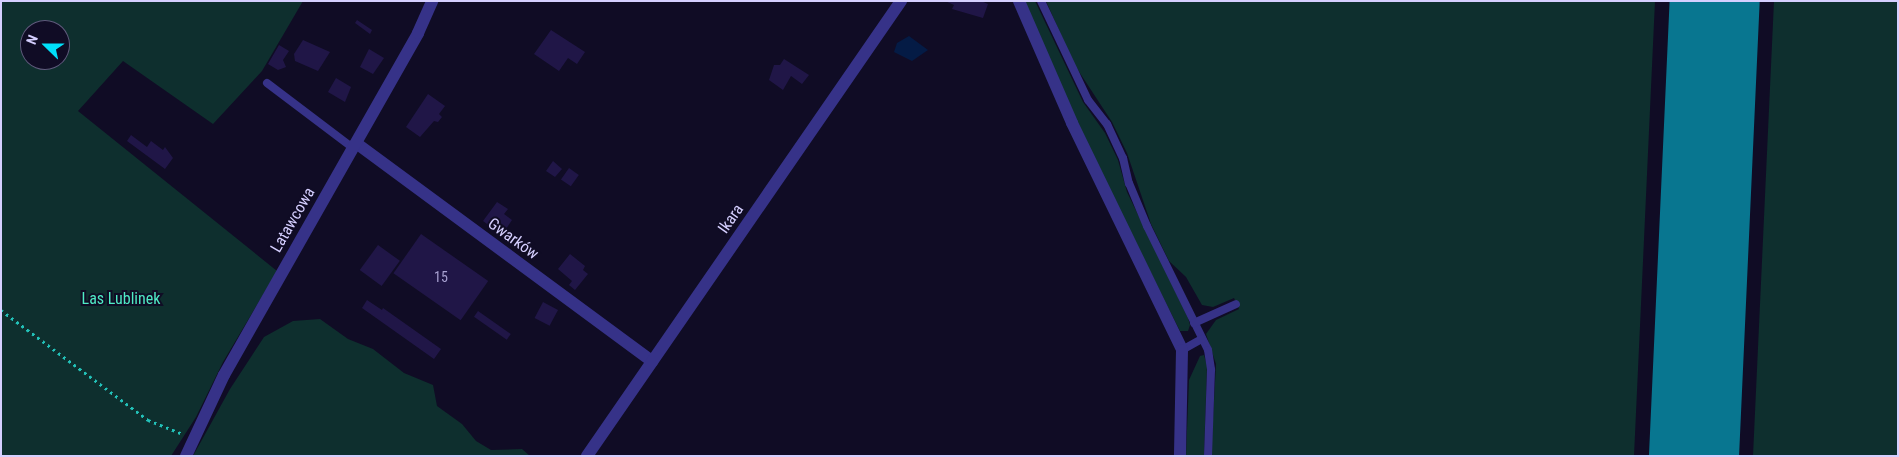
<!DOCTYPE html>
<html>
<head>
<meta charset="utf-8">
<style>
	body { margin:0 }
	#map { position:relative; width:1899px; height:457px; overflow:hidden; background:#100c25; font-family:"Roboto Condensed",sans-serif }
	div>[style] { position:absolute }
	.green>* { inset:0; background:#0e2f2e }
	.water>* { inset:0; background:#041b45 }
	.runway>* { height:90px; margin:-45px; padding:0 45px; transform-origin:45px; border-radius:45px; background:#087690 }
	.building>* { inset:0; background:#201647; transform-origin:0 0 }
	.path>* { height:2.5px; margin-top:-1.25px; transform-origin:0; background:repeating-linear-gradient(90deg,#22c1b8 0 2.5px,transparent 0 6.5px) }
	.service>* { height:8px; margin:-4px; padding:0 4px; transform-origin:4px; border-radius:4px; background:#363288 }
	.minor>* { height:12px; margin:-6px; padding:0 6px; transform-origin:6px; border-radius:6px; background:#363288 }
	span { translate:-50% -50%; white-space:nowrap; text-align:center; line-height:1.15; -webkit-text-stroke:4px #100c25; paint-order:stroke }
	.number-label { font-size:14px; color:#a8a1d1 }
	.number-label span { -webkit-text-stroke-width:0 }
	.street-label { font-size:16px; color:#d5cfff }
	.park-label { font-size:16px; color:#4febc5 }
	.frame { position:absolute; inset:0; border:2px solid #d5cfff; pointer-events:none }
	.north { position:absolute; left:20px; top:20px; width:50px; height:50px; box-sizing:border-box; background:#100c25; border:1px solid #5f5a7c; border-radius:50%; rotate:292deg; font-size:14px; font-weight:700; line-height:20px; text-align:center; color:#d5cfff }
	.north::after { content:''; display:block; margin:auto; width:18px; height:22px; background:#00e0fa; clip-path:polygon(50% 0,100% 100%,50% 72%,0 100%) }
</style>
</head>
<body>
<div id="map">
	<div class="green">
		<i style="clip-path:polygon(evenodd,1px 1px,303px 1px,262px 71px,213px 124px,123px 61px,78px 111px,277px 271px,223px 362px,196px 417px,171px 456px,1px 456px,1px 1px,30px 30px,60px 30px,60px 60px,30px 60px,30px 30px)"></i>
		<i style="clip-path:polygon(1024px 1px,1035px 1px,1083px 102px,1105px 133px,1118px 160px,1127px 192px,1188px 318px,1190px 325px,1188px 331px,1180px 331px,1075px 121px)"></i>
		<i style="clip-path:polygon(1046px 1px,1655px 1px,1634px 456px,1211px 456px,1216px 364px,1206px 334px,1216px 320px,1239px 309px,1234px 298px,1213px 307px,1202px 305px,1186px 277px,1169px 261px,1151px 224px,1127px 153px,1112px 122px,1074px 64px)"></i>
		<i style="clip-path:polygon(1774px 1px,1898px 1px,1898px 456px,1753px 456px)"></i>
		<i style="clip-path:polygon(320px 319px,348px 339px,373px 349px,404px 373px,433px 385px,437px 406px,462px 424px,476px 441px,491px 450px,522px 449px,530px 456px,193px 456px,230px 389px,264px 337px,293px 321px)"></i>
		<i style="clip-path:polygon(1204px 355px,1207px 366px,1204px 456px,1186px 456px,1189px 380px,1200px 356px)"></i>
	</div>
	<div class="water">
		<i style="clip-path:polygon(909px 36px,928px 50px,912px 61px,894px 52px,897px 43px)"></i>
	</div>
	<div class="runway">
		<i style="left:1694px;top:456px;width:455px;rotate:-87.4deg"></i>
	</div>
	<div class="building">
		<i style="clip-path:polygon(945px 1px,981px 1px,988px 4px,983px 18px,952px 9px,954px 5px)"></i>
		<i style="clip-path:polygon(357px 20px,372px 30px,370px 34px,355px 23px)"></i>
		<i style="clip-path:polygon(551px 30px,585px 52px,577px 64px,568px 58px,559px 71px,534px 54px)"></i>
		<i style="clip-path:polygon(303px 40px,330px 52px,318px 71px,295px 61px,294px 54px)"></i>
		<i style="clip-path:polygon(279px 45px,289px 51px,283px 60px,286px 67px,278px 70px,268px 64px)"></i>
		<i style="clip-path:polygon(369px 49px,384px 58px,373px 74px,360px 67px)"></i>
		<i style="clip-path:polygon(784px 59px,809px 75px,802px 84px,791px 76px,783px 90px,769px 80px,774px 65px,780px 65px)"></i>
		<i style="clip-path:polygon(336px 78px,351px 87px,345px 102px,328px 92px)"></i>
		<i style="clip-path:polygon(428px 94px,445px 106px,439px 114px,442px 117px,438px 122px,434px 121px,420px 137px,406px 127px)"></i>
		<i style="clip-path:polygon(131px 135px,147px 147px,151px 141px,163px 150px,165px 147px,173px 158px,165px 169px,127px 141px)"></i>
		<i style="clip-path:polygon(553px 161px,562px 169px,555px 177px,546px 171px)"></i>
		<i style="left:569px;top:168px;width:12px;height:14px;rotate:35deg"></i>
		<i style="clip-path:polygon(497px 202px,508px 209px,504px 214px,512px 220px,502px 235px,483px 221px)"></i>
		<i style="left:421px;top:234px;width:82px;height:48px;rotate:35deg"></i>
		<i style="left:378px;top:245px;width:27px;height:31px;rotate:36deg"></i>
		<i style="clip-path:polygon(570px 254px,585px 266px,583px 270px,588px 274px,575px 290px,569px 285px,572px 281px,558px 269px)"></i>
		<i style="clip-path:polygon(367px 300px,382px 310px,383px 308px,441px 349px,434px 359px,362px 308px)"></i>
		<i style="left:543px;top:302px;width:17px;height:18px;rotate:28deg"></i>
		<i style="left:478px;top:311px;width:40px;height:7px;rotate:35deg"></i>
	</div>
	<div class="path">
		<i style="left:1px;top:310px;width:184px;rotate:36.8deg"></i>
		<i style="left:148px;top:420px;width:38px;rotate:22deg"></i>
	</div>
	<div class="service">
		<i style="left:1041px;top:1px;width:110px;rotate:64.6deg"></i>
		<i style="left:1088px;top:100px;width:31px;rotate:52deg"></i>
		<i style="left:1107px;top:124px;width:38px;rotate:65deg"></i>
		<i style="left:1123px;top:158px;width:26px;rotate:77deg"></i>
		<i style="left:1129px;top:183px;width:47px;rotate:67.3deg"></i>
		<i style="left:1147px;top:226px;width:138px;rotate:63.8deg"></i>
		<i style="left:1208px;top:350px;width:20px;rotate:81deg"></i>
		<i style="left:1211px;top:370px;width:86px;rotate:92deg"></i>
		<i style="left:267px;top:83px;width:108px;rotate:37.1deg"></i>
		<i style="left:1194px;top:323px;width:46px;rotate:-24.3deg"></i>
		<i style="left:1182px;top:350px;width:23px;rotate:-29deg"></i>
	</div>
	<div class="minor">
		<i style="left:1019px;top:1px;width:133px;rotate:66.5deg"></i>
		<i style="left:1072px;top:123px;width:252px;rotate:64.1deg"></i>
		<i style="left:1182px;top:350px;width:106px;rotate:91.1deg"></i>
		<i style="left:356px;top:143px;width:368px;rotate:36.4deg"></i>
		<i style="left:186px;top:456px;width:89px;rotate:-64.9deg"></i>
		<i style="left:224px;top:375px;width:393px;rotate:-60.4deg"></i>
		<i style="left:418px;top:33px;width:35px;rotate:-66deg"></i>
		<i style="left:587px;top:456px;width:553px;rotate:-55.39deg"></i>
	</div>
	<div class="number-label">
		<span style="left:441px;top:277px">15</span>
	</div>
	<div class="street-label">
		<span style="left:731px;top:219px;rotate:-55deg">Ikara</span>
		<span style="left:293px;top:220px;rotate:-60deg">Latawcowa</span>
		<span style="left:513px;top:239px;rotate:36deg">Gwarków</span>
	</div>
	<div class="park-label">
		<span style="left:121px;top:299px">Las Lublinek</span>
	</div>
	<div class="frame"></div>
	<div class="north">N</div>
</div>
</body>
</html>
